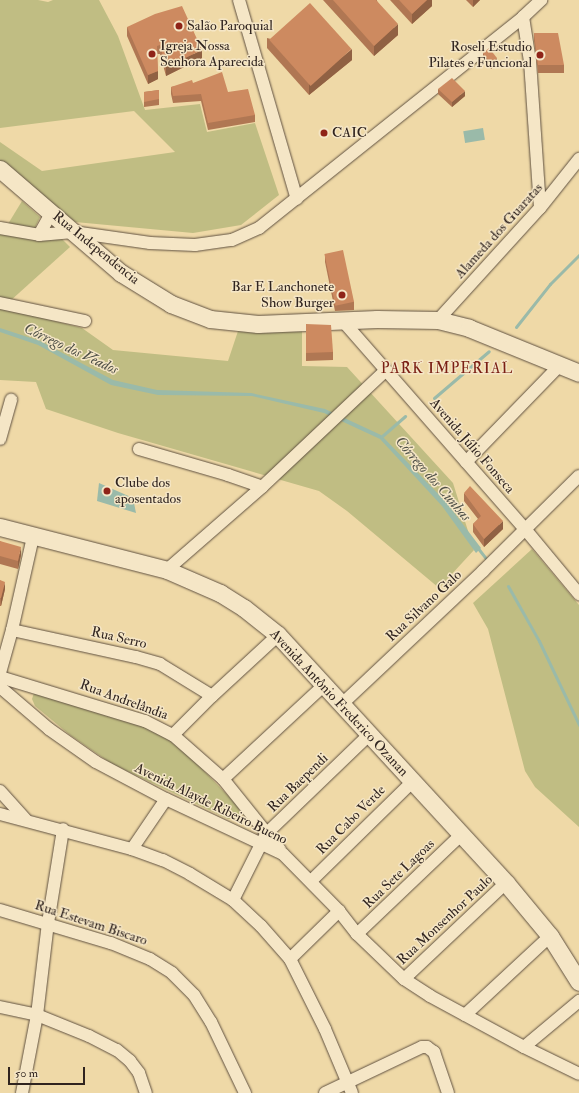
<!DOCTYPE html>
<html>
<head>
<meta charset="utf-8">
<style>
	body { margin:0 }
	#map { position:relative; width:579px; height:1093px; overflow:hidden; background:#efd9a7; font-family:"IM FELL Double Pica",serif }
	div>[style] { position:absolute }
	.green>* { inset:0; background:#c0bd83 }
	.water>* { inset:0; background:#9abaa9; transform-origin:0 0 }
	.stream>* { height:3px; margin:-1.5px; padding:0 1.5px; transform-origin:1.5px; border-radius:1.5px; background:#9abaa9 }
	.roads { filter:drop-shadow(0 0 1px #605141) drop-shadow(0 0 1px #605141) }
	.street>* { height:12px; margin:-6px; padding:0 6px; transform-origin:6px; border-radius:6px; background:#f5e6c6 }
	.secondary>* { height:17px; margin:-8.5px; padding:0 8.5px; transform-origin:8.5px; border-radius:8.5px; background:#f5e6c6 }
	.wall>* { inset:0; background:#b07753 }
	.shaded-wall>* { inset:0; background:#906143 }
	.building>* { inset:0; background:#cd8a60; transform-origin:0 0 }
	.dots>* { width:11px; height:11px; translate:-50% -50%; box-sizing:border-box; border:2px solid #f5e6c6; border-radius:50% }
	span { translate:-50% -50%; white-space:nowrap; text-align:center; line-height:1.15; -webkit-text-stroke:3px #f5e6c6; paint-order:stroke }
	.poi-label { font-size:14px; color:#30241f }
	.left { translate:0 -50%; text-align:left }
	.right { translate:-100% -50%; text-align:right }
	.street-label { font-size:14px; color:#30241f }
	.water-label { font-size:15px; color:#505148; font-style:italic }
	.neighbourhood-label { font-size:15px; color:#7a1f14; letter-spacing:1px }
	.scale { position:absolute; left:8px; top:1067px; width:77px; height:18px; box-sizing:border-box; border:2px solid #30241f; border-top:0; padding-left:5px; font-size:12px; line-height:14px; white-space:nowrap; color:#30241f; -webkit-text-stroke:3px #f5e6c6; paint-order:stroke }
</style>
</head>
<body>
<div id="map">
	<div class="green">
		<i style="clip-path:polygon(0 0,38px 0,48px 2px,53px 0,99px 0,118px 36px,145px 110px,200px 104px,207px 132px,255px 123px,279px 195px,241px 225px,193px 233px,75px 222px,0 164px,0 142px,42px 171px,175px 152px,134px 111px,0 128px)"></i>
		<i style="clip-path:polygon(22px 201px,40px 217px,34px 230px,8px 224px)"></i>
		<i style="clip-path:polygon(0 233px,59px 236px,70px 247px,9px 302px,0 300px)"></i>
		<i style="clip-path:polygon(0 307px,82px 328px,113px 350px,228px 361px,238px 331px,302px 330px,302px 366px,347px 367px,453px 483px,474px 550px,439px 588px,347px 511px,319px 491px,118px 433px,46px 409px,36px 382px,0 380px)"></i>
		<i style="clip-path:polygon(532px 549px,579px 605px,579px 827px,535px 787px,525px 771px,488px 629px,473px 603px)"></i>
		<i style="clip-path:polygon(34px 693px,143px 724px,177px 743px,238px 806px,241px 816px,239px 818px,228px 819px,112px 764px,70px 735px,35px 706px,32px 699px)"></i>
	</div>
	<div class="water">
		<i style="left:483px;top:128px;width:12px;height:20px;rotate:81deg"></i>
		<i style="clip-path:polygon(0 328px,40px 341px,113px 380px,157px 390px,251px 393px,325px 409px,381px 435px,446px 502px,481px 548px,476px 553px,442px 506px,380px 439px,324px 413px,252px 396px,158px 395px,111px 385px,38px 345px,0 332px)"></i>
		<i style="clip-path:polygon(99px 483px,133px 498px,136px 513px,97px 501px)"></i>
	</div>
	<div class="stream">
		<i style="left:516px;top:327px;width:55px;rotate:-51.7deg"></i>
		<i style="left:550px;top:284px;width:41px;rotate:-45deg"></i>
		<i style="left:434px;top:398px;width:72px;rotate:-40.5deg"></i>
		<i style="left:381px;top:437px;width:32px;rotate:-41deg"></i>
		<i style="left:477px;top:547px;width:16px;rotate:52deg"></i>
		<i style="left:508px;top:586px;width:63px;rotate:60.6deg"></i>
		<i style="left:539px;top:641px;width:93px;rotate:64.5deg"></i>
	</div>
	<div class="roads">
		<div class="street">
			<i style="left:239px;top:0;width:207px;rotate:73.8deg"></i>
			<i style="left:523px;top:17px;width:45px;rotate:81deg"></i>
			<i style="left:530px;top:61px;width:147px;rotate:86.1deg"></i>
			<i style="left:0;top:228px;width:40px;rotate:10deg"></i>
			<i style="left:39px;top:235px;width:34px;rotate:-5deg"></i>
			<i style="left:73px;top:232px;width:78px;rotate:8.1deg"></i>
			<i style="left:150px;top:243px;width:45px;rotate:2.5deg"></i>
			<i style="left:195px;top:245px;width:37px;rotate:-8deg"></i>
			<i style="left:232px;top:240px;width:30px;rotate:-24deg"></i>
			<i style="left:259px;top:228px;width:338px;rotate:-38.6deg"></i>
			<i style="left:523px;top:17px;width:25px;rotate:-43deg"></i>
			<i style="left:39px;top:235px;width:25px;rotate:-61deg"></i>
			<i style="left:0;top:303px;width:87px;rotate:12deg"></i>
			<i style="left:342px;top:320px;width:278px;rotate:48.8deg"></i>
			<i style="left:525px;top:529px;width:85px;rotate:50.3deg"></i>
			<i style="left:438px;top:320px;width:151px;rotate:-47.7deg"></i>
			<i style="left:540px;top:208px;width:63px;rotate:-51.5deg"></i>
			<i style="left:0;top:439px;width:41px;rotate:-74.2deg"></i>
			<i style="left:139px;top:449px;width:93px;rotate:16.3deg"></i>
			<i style="left:228px;top:475px;width:36px;rotate:19deg"></i>
			<i style="left:262px;top:487px;width:126px;rotate:138.9deg"></i>
			<i style="left:466px;top:462px;width:136px;rotate:-45.9deg"></i>
			<i style="left:262px;top:487px;width:170px;rotate:-43.3deg"></i>
			<i style="left:12px;top:630px;width:127px;rotate:12.3deg"></i>
			<i style="left:136px;top:657px;width:25px;rotate:16deg"></i>
			<i style="left:160px;top:664px;width:61px;rotate:31.6deg"></i>
			<i style="left:0;top:673px;width:45px;rotate:-74.4deg"></i>
			<i style="left:12px;top:630px;width:95px;rotate:-77.3deg"></i>
			<i style="left:0;top:677px;width:152px;rotate:16.9deg"></i>
			<i style="left:145px;top:721px;width:31px;rotate:27deg"></i>
			<i style="left:173px;top:735px;width:67px;rotate:41.3deg"></i>
			<i style="left:223px;top:779px;width:91px;rotate:51.2deg"></i>
			<i style="left:0;top:687px;width:65px;rotate:40.6deg"></i>
			<i style="left:49px;top:729px;width:57px;rotate:35.1deg"></i>
			<i style="left:96px;top:762px;width:79px;rotate:27.9deg"></i>
			<i style="left:166px;top:799px;width:129px;rotate:25.2deg"></i>
			<i style="left:283px;top:854px;width:80px;rotate:45.5deg"></i>
			<i style="left:339px;top:911px;width:29px;rotate:52deg"></i>
			<i style="left:357px;top:934px;width:65px;rotate:43.8deg"></i>
			<i style="left:404px;top:979px;width:31px;rotate:33deg"></i>
			<i style="left:430px;top:996px;width:107px;rotate:28.5deg"></i>
			<i style="left:524px;top:1047px;width:61px;rotate:26.1deg"></i>
			<i style="left:342px;top:704px;width:194px;rotate:-43.3deg"></i>
			<i style="left:483px;top:571px;width:135px;rotate:-44.7deg"></i>
			<i style="left:173px;top:735px;width:55px;rotate:-45deg"></i>
			<i style="left:212px;top:696px;width:90px;rotate:-42.7deg"></i>
			<i style="left:223px;top:779px;width:138px;rotate:-42.9deg"></i>
			<i style="left:0;top:791px;width:39px;rotate:48deg"></i>
			<i style="left:0;top:814px;width:137px;rotate:14.9deg"></i>
			<i style="left:132px;top:849px;width:33px;rotate:20deg"></i>
			<i style="left:163px;top:860px;width:30px;rotate:27deg"></i>
			<i style="left:190px;top:874px;width:50px;rotate:31.2deg"></i>
			<i style="left:233px;top:900px;width:38px;rotate:43deg"></i>
			<i style="left:261px;top:926px;width:44px;rotate:48.7deg"></i>
			<i style="left:290px;top:959px;width:78px;rotate:63.4deg"></i>
			<i style="left:325px;top:1029px;width:69px;rotate:67.1deg"></i>
			<i style="left:132px;top:849px;width:60px;rotate:-55.8deg"></i>
			<i style="left:311px;top:881px;width:143px;rotate:-44.4deg"></i>
			<i style="left:233px;top:900px;width:74px;rotate:-63.4deg"></i>
			<i style="left:266px;top:834px;width:144px;rotate:-43.9deg"></i>
			<i style="left:0;top:910px;width:116px;rotate:16.6deg"></i>
			<i style="left:111px;top:943px;width:42px;rotate:22.3deg"></i>
			<i style="left:150px;top:959px;width:26px;rotate:32deg"></i>
			<i style="left:172px;top:973px;width:31px;rotate:45deg"></i>
			<i style="left:194px;top:995px;width:32px;rotate:58deg"></i>
			<i style="left:211px;top:1022px;width:79px;rotate:64.4deg"></i>
			<i style="left:357px;top:934px;width:144px;rotate:-43.6deg"></i>
			<i style="left:290px;top:959px;width:69px;rotate:-44.4deg"></i>
			<i style="left:404px;top:979px;width:140px;rotate:-43.3deg"></i>
			<i style="left:0;top:1007px;width:38px;rotate:12deg"></i>
			<i style="left:37px;top:1015px;width:56px;rotate:22deg"></i>
			<i style="left:89px;top:1036px;width:31px;rotate:27deg"></i>
			<i style="left:117px;top:1050px;width:17px;rotate:40deg"></i>
			<i style="left:130px;top:1061px;width:15px;rotate:53deg"></i>
			<i style="left:139px;top:1073px;width:21px;rotate:71deg"></i>
			<i style="left:465px;top:1015px;width:116px;rotate:-42.9deg"></i>
			<i style="left:524px;top:1047px;width:72px;rotate:-39.9deg"></i>
			<i style="left:22px;top:1093px;width:79px;rotate:-79.1deg"></i>
			<i style="left:37px;top:1015px;width:93px;rotate:-83.2deg"></i>
			<i style="left:48px;top:923px;width:95px;rotate:-80.9deg"></i>
			<i style="left:325px;top:1093px;width:107px;rotate:-25.4deg"></i>
			<i style="left:422px;top:1047px;width:5px"></i>
			<i style="left:427px;top:1047px;width:9px;rotate:36deg"></i>
			<i style="left:434px;top:1052px;width:43px;rotate:71.1deg"></i>
		</div>
		<div class="secondary">
			<i style="left:0;top:169px;width:160px;rotate:40.7deg"></i>
			<i style="left:121px;top:273px;width:59px;rotate:31.8deg"></i>
			<i style="left:171px;top:304px;width:42px;rotate:21deg"></i>
			<i style="left:210px;top:319px;width:48px;rotate:5.9deg"></i>
			<i style="left:258px;top:324px;width:119px;rotate:-2.4deg"></i>
			<i style="left:377px;top:319px;width:61px;rotate:0.9deg"></i>
			<i style="left:438px;top:320px;width:32px;rotate:14deg"></i>
			<i style="left:469px;top:328px;width:119px;rotate:22.2deg"></i>
			<i style="left:0;top:527px;width:172px;rotate:14.4deg"></i>
			<i style="left:167px;top:570px;width:58px;rotate:23.5deg"></i>
			<i style="left:220px;top:593px;width:28px;rotate:32deg"></i>
			<i style="left:244px;top:608px;width:43px;rotate:38.5deg"></i>
			<i style="left:278px;top:635px;width:337px;rotate:47.4deg"></i>
			<i style="left:506px;top:883px;width:69px;rotate:50.3deg"></i>
			<i style="left:550px;top:936px;width:54px;rotate:57.8deg"></i>
		</div>
	</div>
	<div class="wall">
		<i style="clip-path:polygon(323px 0,377px 0,377px 1px,398px 35px,374px 56px)"></i>
		<i style="clip-path:polygon(390px 0,432px 0,432px 6px,412px 24px)"></i>
		<i style="clip-path:polygon(466px 0,480px 0,473px 7px)"></i>
		<i style="clip-path:polygon(127px 27px,202px 58px,166px 76px,160px 54px,157px 54px,158px 79px,148px 84px,127px 36px)"></i>
		<i style="clip-path:polygon(534px 33px,564px 65px,564px 73px,538px 73px,534px 41px)"></i>
		<i style="clip-path:polygon(267px 38px,352px 60px,309px 95px,267px 48px)"></i>
		<i style="clip-path:polygon(483px 53px,497px 64px,491px 69px,483px 59px)"></i>
		<i style="clip-path:polygon(193px 83px,228px 92px,255px 115px,255px 122px,208px 130px,201px 101px,173px 103px,171px 94px,171px 87px)"></i>
		<i style="clip-path:polygon(438px 89px,465px 96px,452px 107px,438px 94px)"></i>
		<i style="clip-path:polygon(159px 90px,159px 105px,144px 107px,144px 92px)"></i>
		<i style="clip-path:polygon(325px 255px,354px 302px,354px 310px,335px 311px,325px 262px)"></i>
		<i style="clip-path:polygon(306px 324px,333px 352px,333px 360px,306px 361px)"></i>
		<i style="clip-path:polygon(464px 493px,503px 529px,484px 547px,473px 532px,473px 524px,478px 519px,464px 501px)"></i>
		<i style="clip-path:polygon(0 541px,21px 555px,18px 569px,0 564px)"></i>
		<i style="clip-path:polygon(0 580px,5px 589px,1px 606px,0 606px)"></i>
	</div>
	<div class="shaded-wall">
		<i style="clip-path:polygon(427px 0,432px 0,432px 6px,412px 24px,412px 14px)"></i>
		<i style="clip-path:polygon(473px 0,480px 0,473px 7px)"></i>
		<i style="clip-path:polygon(398px 24px,398px 35px,374px 56px,374px 46px)"></i>
		<i style="clip-path:polygon(352px 49px,352px 60px,309px 95px,309px 84px)"></i>
		<i style="clip-path:polygon(202px 50px,202px 58px,166px 76px,166px 67px)"></i>
		<i style="clip-path:polygon(497px 58px,497px 64px,491px 69px,491px 64px)"></i>
		<i style="clip-path:polygon(158px 71px,158px 79px,148px 84px,148px 75px)"></i>
		<i style="clip-path:polygon(465px 91px,465px 96px,452px 107px,452px 102px)"></i>
		<i style="clip-path:polygon(503px 521px,503px 529px,484px 547px,484px 539px)"></i>
		<i style="clip-path:polygon(21px 547px,21px 555px,18px 569px,18px 561px)"></i>
		<i style="clip-path:polygon(5px 582px,5px 589px,1px 606px,1px 598px)"></i>
	</div>
	<div class="building">
		<i style="clip-path:polygon(333px 0,376px 0,398px 24px,374px 46px)"></i>
		<i style="clip-path:polygon(399px 0,427px 0,412px 14px)"></i>
		<i style="left:310px;top:3px;width:62px;height:55px;rotate:48deg"></i>
		<i style="clip-path:polygon(182px 6px,202px 50px,166px 67px,160px 45px,157px 46px,158px 71px,148px 75px,127px 27px,155px 14px)"></i>
		<i style="clip-path:polygon(534px 33px,558px 33px,564px 65px,538px 65px)"></i>
		<i style="clip-path:polygon(489px 48px,497px 58px,491px 64px,483px 53px)"></i>
		<i style="clip-path:polygon(222px 72px,228px 92px,248px 89px,255px 115px,208px 123px,201px 94px,173px 96px,171px 87px,192px 80px,193px 83px)"></i>
		<i style="clip-path:polygon(452px 78px,465px 91px,452px 102px,438px 89px)"></i>
		<i style="clip-path:polygon(159px 90px,159px 99px,144px 102px,144px 92px)"></i>
		<i style="left:343px;top:250px;width:53px;height:19px;rotate:78deg"></i>
		<i style="clip-path:polygon(306px 324px,331px 325px,333px 352px,306px 353px)"></i>
		<i style="clip-path:polygon(470px 486px,503px 521px,484px 539px,473px 524px,481px 516px,464px 493px)"></i>
		<i style="clip-path:polygon(0 541px,21px 547px,18px 561px,0 556px)"></i>
		<i style="clip-path:polygon(0 580px,5px 582px,1px 598px,0 598px)"></i>
	</div>
	<div class="dots">
		<i style="left:179px;top:26px;background:#8f2418"></i>
		<i style="left:152px;top:54px;background:#8f2418"></i>
		<i style="left:540px;top:55px;background:#8f2418"></i>
		<i style="left:324px;top:133px;background:#8f2418"></i>
		<i style="left:342px;top:295px;background:#8f2418"></i>
		<i style="left:107px;top:491px;background:#8f2418"></i>
	</div>
	<div class="poi-label">
		<span class="left" style="left:187px;top:26px">Salão Paroquial</span>
		<span class="left" style="left:160px;top:54px">Igreja Nossa<br>Senhora Aparecida</span>
		<span class="right" style="left:532px;top:55px">Roseli Estudio<br>Pilates e Funcional</span>
		<span class="left" style="left:332px;top:133px">CAIC</span>
		<span class="right" style="left:334px;top:295px">Bar E Lanchonete<br>Show Burger</span>
		<span class="left" style="left:115px;top:491px">Clube dos<br>aposentados</span>
	</div>
	<div class="street-label">
		<span style="left:499px;top:231px;rotate:-48deg">Alameda dos Guaratas</span>
		<span style="left:96px;top:248px;rotate:39deg">Rua Independencia</span>
		<span style="left:472px;top:446px;rotate:49deg">Avenida Júlio Fonseca</span>
		<span style="left:424px;top:606px;rotate:-43deg">Rua Silvano Galo</span>
		<span style="left:119px;top:638px;rotate:13deg">Rua Serro</span>
		<span style="left:124px;top:700px;rotate:20deg">Rua Andrelândia</span>
		<span style="left:339px;top:703px;rotate:47deg">Avenida Antônio Frederico Ozanan</span>
		<span style="left:298px;top:783px;rotate:-44deg">Rua Baependi</span>
		<span style="left:211px;top:804px;rotate:26deg">Avenida Alayde Ribeiro Bueno</span>
		<span style="left:351px;top:820px;rotate:-45deg">Rua Cabo Verde</span>
		<span style="left:399px;top:874px;rotate:-44deg">Rua Sete Lagoas</span>
		<span style="left:445px;top:920px;rotate:-43deg">Rua Monsenhor Paulo</span>
		<span style="left:91px;top:923px;rotate:18deg">Rua Estevam Biscaro</span>
	</div>
	<div class="water-label">
		<span style="left:71px;top:349px;rotate:25deg">Córrego dos Veados</span>
		<span style="left:433px;top:479px;rotate:49deg">Córrego dos Cunhas</span>
	</div>
	<div class="neighbourhood-label">
		<span style="left:447px;top:369px">PARK IMPERIAL</span>
	</div>
	<div class="scale">50 m</div>
</div>
</body>
</html>
